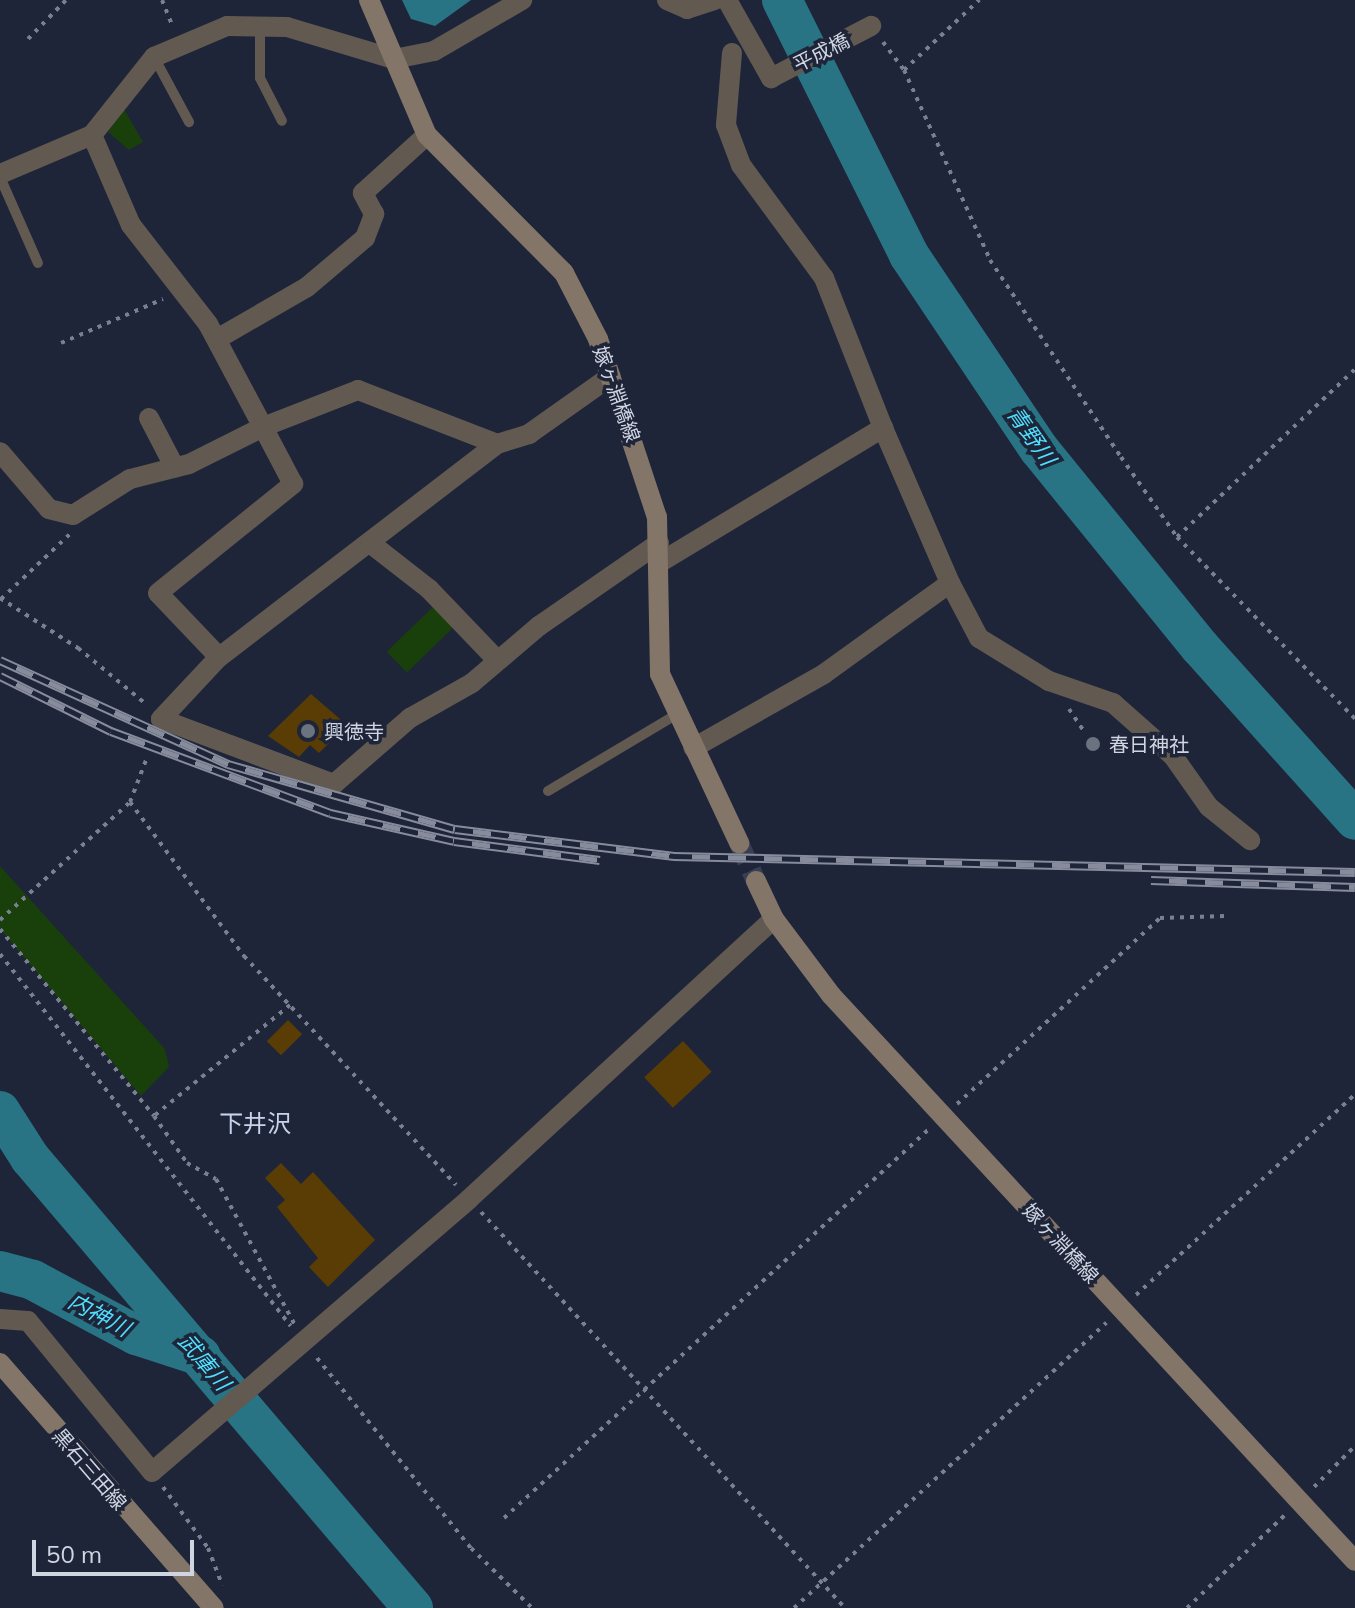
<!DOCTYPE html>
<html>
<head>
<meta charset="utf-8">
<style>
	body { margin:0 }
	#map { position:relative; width:1355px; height:1608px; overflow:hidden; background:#1e2539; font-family:Mulish,"Noto Sans JP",sans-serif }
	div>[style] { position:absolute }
	.green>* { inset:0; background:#193f0b; transform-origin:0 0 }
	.water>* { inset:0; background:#287484 }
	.river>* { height:40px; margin:-20px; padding:0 20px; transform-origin:20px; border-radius:20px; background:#287484 }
	.building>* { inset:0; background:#593d05; transform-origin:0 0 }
	.secondary-tunnel>* { height:20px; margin-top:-10px; transform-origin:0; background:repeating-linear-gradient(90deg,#393f52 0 20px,transparent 0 30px) }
	.path>* { height:4px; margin-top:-2px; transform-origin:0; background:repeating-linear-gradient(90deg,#7a8091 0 4px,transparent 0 10px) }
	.lane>* { height:10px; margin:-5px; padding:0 5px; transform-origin:5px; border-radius:5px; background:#625951 }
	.street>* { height:20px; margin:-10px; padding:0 10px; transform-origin:10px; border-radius:10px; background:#625951 }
	.secondary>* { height:20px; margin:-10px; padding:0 10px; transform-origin:10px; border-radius:10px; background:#847569 }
	.rail>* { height:9px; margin-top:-4.5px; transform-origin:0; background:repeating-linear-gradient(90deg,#1e2539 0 18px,#878c9c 0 36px); box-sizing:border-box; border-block:2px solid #878c9c }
	.dots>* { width:22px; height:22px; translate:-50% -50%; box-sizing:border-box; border:4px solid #1e2539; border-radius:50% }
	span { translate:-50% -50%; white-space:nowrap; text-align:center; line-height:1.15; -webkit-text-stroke:7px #1e2539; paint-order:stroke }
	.street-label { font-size:20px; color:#d0d5e2 }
	.poi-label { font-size:20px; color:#d0d5e2 }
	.left { translate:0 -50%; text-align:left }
	.water-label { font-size:22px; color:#50dffd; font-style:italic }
	.quarter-label { font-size:24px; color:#c8d2ec }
	.scale { position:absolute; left:32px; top:1540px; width:162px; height:36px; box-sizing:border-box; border:4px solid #d0d5e2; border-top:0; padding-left:10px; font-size:24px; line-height:28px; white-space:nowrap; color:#d0d5e2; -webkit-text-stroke:6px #1e2539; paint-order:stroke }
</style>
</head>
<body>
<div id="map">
	<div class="green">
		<i style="clip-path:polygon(124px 109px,143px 142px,129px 150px,108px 132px)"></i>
		<i style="left:437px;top:603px;width:29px;height:70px;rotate:46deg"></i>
		<i style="clip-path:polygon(0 866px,165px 1049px,169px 1067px,141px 1096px,0 929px)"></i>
	</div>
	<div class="water">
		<i style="clip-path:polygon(402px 0,471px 0,435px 26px,411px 19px)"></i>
	</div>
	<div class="river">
		<i style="left:782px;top:0;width:285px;rotate:63.5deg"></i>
		<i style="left:909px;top:255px;width:234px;rotate:56.2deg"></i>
		<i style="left:1039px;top:449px;width:255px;rotate:50.9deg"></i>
		<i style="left:1200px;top:647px;width:232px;rotate:48.1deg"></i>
		<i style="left:0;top:1111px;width:56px;rotate:57.4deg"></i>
		<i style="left:30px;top:1158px;width:591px;rotate:49.6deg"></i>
		<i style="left:0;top:1271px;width:34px;rotate:15deg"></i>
		<i style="left:33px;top:1280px;width:117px;rotate:28.1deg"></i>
		<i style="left:136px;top:1335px;width:68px;rotate:17.9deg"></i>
	</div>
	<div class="building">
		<i style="clip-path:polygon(311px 694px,347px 725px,319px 753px,310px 745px,299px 757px,268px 736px)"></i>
		<i style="left:288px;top:1020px;width:20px;height:30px;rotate:45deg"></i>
		<i style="left:683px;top:1041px;width:42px;height:53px;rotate:47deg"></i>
		<i style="clip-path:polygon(281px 1163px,301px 1184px,313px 1172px,375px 1240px,328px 1287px,309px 1267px,318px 1258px,277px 1207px,285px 1200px,265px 1178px)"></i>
	</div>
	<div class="secondary-tunnel">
		<i style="left:739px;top:843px;width:42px;rotate:65.9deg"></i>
	</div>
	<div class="path">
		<i style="left:162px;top:0;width:29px;rotate:68deg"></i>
		<i style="left:28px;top:39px;width:54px;rotate:-45.7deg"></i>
		<i style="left:883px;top:42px;width:35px;rotate:53deg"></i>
		<i style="left:904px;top:70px;width:209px;rotate:65.6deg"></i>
		<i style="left:990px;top:260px;width:237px;rotate:56.4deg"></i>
		<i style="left:1121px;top:457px;width:98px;rotate:55deg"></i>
		<i style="left:1177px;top:537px;width:255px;rotate:45.6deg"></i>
		<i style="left:904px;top:70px;width:103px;rotate:-43deg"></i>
		<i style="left:61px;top:343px;width:111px;rotate:-23.3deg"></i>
		<i style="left:1177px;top:537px;width:245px;rotate:-43.3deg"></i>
		<i style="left:0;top:598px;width:93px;rotate:32.7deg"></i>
		<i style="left:78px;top:648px;width:88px;rotate:39.5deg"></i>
		<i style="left:1px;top:599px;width:96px;rotate:-43.3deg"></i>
		<i style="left:1069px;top:709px;width:29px;rotate:56deg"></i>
		<i style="left:130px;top:802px;width:192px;rotate:53.5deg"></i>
		<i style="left:244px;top:956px;width:312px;rotate:47.2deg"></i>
		<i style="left:0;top:920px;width:176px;rotate:-42.2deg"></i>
		<i style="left:130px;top:802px;width:45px;rotate:-69.1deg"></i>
		<i style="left:0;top:929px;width:242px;rotate:50.5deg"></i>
		<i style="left:0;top:954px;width:472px;rotate:52deg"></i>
		<i style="left:290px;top:1005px;width:176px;rotate:140.8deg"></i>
		<i style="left:154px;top:1116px;width:57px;rotate:54.9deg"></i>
		<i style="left:187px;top:1163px;width:33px;rotate:29deg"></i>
		<i style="left:216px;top:1179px;width:166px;rotate:61.6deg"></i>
		<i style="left:957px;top:1104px;width:275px;rotate:-42.5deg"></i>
		<i style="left:1160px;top:918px;width:65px;rotate:-1.8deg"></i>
		<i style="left:481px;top:1212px;width:538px;rotate:47.41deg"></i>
		<i style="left:1136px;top:1295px;width:297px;rotate:-42.5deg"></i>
		<i style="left:317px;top:1358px;width:245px;rotate:51deg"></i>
		<i style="left:471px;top:1548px;width:86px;rotate:44.5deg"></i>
		<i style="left:163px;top:1487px;width:76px;rotate:53.6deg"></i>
		<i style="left:208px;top:1548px;width:40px;rotate:69deg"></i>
		<i style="left:1314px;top:1487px;width:58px;rotate:-45deg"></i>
		<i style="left:504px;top:1518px;width:578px;rotate:-42.47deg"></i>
		<i style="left:794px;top:1608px;width:423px;rotate:-42.4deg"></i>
		<i style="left:1187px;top:1608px;width:135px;rotate:-43.5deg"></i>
	</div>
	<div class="lane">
		<i style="left:260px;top:25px;width:53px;rotate:90deg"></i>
		<i style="left:260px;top:78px;width:48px;rotate:62.9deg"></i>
		<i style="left:154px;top:57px;width:74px;rotate:61.7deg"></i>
		<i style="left:0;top:177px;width:94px;rotate:66.2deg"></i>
		<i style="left:548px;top:791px;width:150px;rotate:-30.8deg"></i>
	</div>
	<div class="street">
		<i style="left:667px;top:0;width:22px;rotate:24deg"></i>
		<i style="left:687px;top:9px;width:29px;rotate:-18deg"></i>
		<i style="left:727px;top:0;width:90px;rotate:60.6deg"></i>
		<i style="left:771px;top:78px;width:113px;rotate:-27.5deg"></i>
		<i style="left:732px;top:53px;width:72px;rotate:94.8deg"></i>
		<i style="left:726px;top:125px;width:43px;rotate:69.4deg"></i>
		<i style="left:741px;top:165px;width:140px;rotate:53.7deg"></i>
		<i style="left:824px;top:278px;width:161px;rotate:68.5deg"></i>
		<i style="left:92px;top:135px;width:100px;rotate:-51.5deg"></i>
		<i style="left:154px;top:57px;width:79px;rotate:-23deg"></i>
		<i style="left:227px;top:26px;width:60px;rotate:1deg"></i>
		<i style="left:287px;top:27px;width:112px;rotate:16.7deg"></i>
		<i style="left:394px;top:59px;width:41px;rotate:-11.3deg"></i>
		<i style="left:434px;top:51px;width:102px;rotate:-30.1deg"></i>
		<i style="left:0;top:174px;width:100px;rotate:-23deg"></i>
		<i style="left:92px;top:135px;width:98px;rotate:66.6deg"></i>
		<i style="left:131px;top:225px;width:125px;rotate:52.1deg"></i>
		<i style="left:208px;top:324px;width:117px;rotate:61.9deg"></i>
		<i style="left:263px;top:427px;width:83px;rotate:153.4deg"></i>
		<i style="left:189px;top:464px;width:61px;rotate:165.7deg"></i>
		<i style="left:130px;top:479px;width:67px;rotate:147.7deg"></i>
		<i style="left:73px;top:515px;width:25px;rotate:-166deg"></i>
		<i style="left:49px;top:509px;width:75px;rotate:-130.7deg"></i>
		<i style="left:217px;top:339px;width:104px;rotate:-30deg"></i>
		<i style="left:307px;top:287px;width:76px;rotate:-40.2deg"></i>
		<i style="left:365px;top:238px;width:26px;rotate:-69deg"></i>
		<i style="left:374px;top:214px;width:24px;rotate:-118deg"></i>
		<i style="left:363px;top:193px;width:86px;rotate:-42.2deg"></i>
		<i style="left:149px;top:418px;width:56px;rotate:62.5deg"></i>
		<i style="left:497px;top:444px;width:350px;rotate:142.5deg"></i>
		<i style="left:219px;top:657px;width:85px;rotate:133.1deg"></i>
		<i style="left:161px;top:719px;width:185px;rotate:20.6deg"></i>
		<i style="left:334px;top:784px;width:101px;rotate:-41deg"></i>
		<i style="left:410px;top:718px;width:71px;rotate:-29.4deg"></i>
		<i style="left:472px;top:683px;width:88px;rotate:-40.4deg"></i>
		<i style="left:539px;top:626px;width:146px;rotate:-34.7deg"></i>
		<i style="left:370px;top:543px;width:75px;rotate:37.9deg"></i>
		<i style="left:429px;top:589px;width:98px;rotate:46.2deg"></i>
		<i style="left:659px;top:563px;width:262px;rotate:-31.1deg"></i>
		<i style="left:883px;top:428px;width:169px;rotate:66.6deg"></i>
		<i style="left:950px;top:583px;width:155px;rotate:144.2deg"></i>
		<i style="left:824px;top:674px;width:150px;rotate:150.5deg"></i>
		<i style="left:950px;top:583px;width:62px;rotate:62.2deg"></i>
		<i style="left:979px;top:638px;width:82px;rotate:31.6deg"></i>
		<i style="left:1049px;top:681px;width:68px;rotate:19deg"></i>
		<i style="left:1113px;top:703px;width:80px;rotate:41.5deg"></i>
		<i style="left:1173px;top:756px;width:62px;rotate:54.8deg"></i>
		<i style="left:1209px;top:807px;width:53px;rotate:38.8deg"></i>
		<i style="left:219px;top:657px;width:88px;rotate:-133.6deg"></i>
		<i style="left:158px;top:593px;width:174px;rotate:-38.9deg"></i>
		<i style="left:293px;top:484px;width:64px;rotate:-117.8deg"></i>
		<i style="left:263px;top:427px;width:102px;rotate:-21.3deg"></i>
		<i style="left:358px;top:390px;width:149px;rotate:21.2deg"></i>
		<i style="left:497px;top:444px;width:34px;rotate:-17deg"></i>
		<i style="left:529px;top:434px;width:100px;rotate:-35.3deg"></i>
		<i style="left:0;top:1319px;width:28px;rotate:4deg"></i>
		<i style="left:28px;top:1321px;width:195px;rotate:50.6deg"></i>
		<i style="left:152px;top:1472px;width:418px;rotate:-40.7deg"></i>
		<i style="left:469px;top:1199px;width:414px;rotate:-42.6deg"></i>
	</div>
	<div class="secondary">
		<i style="left:369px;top:0;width:147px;rotate:66.8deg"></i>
		<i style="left:427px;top:135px;width:194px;rotate:45.2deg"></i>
		<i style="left:564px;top:273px;width:74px;rotate:62.7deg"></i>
		<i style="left:598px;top:339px;width:188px;rotate:71.7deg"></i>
		<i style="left:657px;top:517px;width:157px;rotate:88.9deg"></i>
		<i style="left:660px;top:674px;width:187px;rotate:64.9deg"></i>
		<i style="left:756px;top:881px;width:42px;rotate:64.7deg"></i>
		<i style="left:774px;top:919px;width:95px;rotate:53.1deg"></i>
		<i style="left:831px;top:995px;width:771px;rotate:47.21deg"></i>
		<i style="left:0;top:1363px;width:325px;rotate:48.9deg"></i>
	</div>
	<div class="rail">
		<i style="left:0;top:660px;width:251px;rotate:24.5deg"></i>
		<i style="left:228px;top:764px;width:236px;rotate:16deg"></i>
		<i style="left:455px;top:829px;width:221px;rotate:7deg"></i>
		<i style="left:674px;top:856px;width:681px;rotate:1.35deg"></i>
		<i style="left:0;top:676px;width:124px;rotate:26.4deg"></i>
		<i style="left:111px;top:731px;width:234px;rotate:20.5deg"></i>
		<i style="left:330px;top:813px;width:127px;rotate:12.7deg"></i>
		<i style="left:454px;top:841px;width:147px;rotate:7.4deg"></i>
		<i style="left:1151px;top:880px;width:204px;rotate:2deg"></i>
	</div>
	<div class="dots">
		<i style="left:308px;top:731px;background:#6b7280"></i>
		<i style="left:1093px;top:744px;background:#6b7280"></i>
	</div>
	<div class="street-label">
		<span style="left:821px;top:52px;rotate:-27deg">平成橋</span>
		<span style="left:617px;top:394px;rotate:70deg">嫁ヶ淵橋線</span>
		<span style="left:1061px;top:1243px;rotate:47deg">嫁ヶ淵橋線</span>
		<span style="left:90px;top:1469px;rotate:49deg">黒石三田線</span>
	</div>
	<div class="poi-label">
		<span class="left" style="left:324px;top:731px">興徳寺</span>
		<span class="left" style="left:1109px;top:744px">春日神社</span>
	</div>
	<div class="water-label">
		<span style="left:1031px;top:436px;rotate:55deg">青野川</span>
		<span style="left:99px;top:1315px;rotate:28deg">内神川</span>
		<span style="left:204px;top:1362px;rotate:50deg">武庫川</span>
	</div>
	<div class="quarter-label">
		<span style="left:255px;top:1124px">下井沢</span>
	</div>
	<div class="scale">50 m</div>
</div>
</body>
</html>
